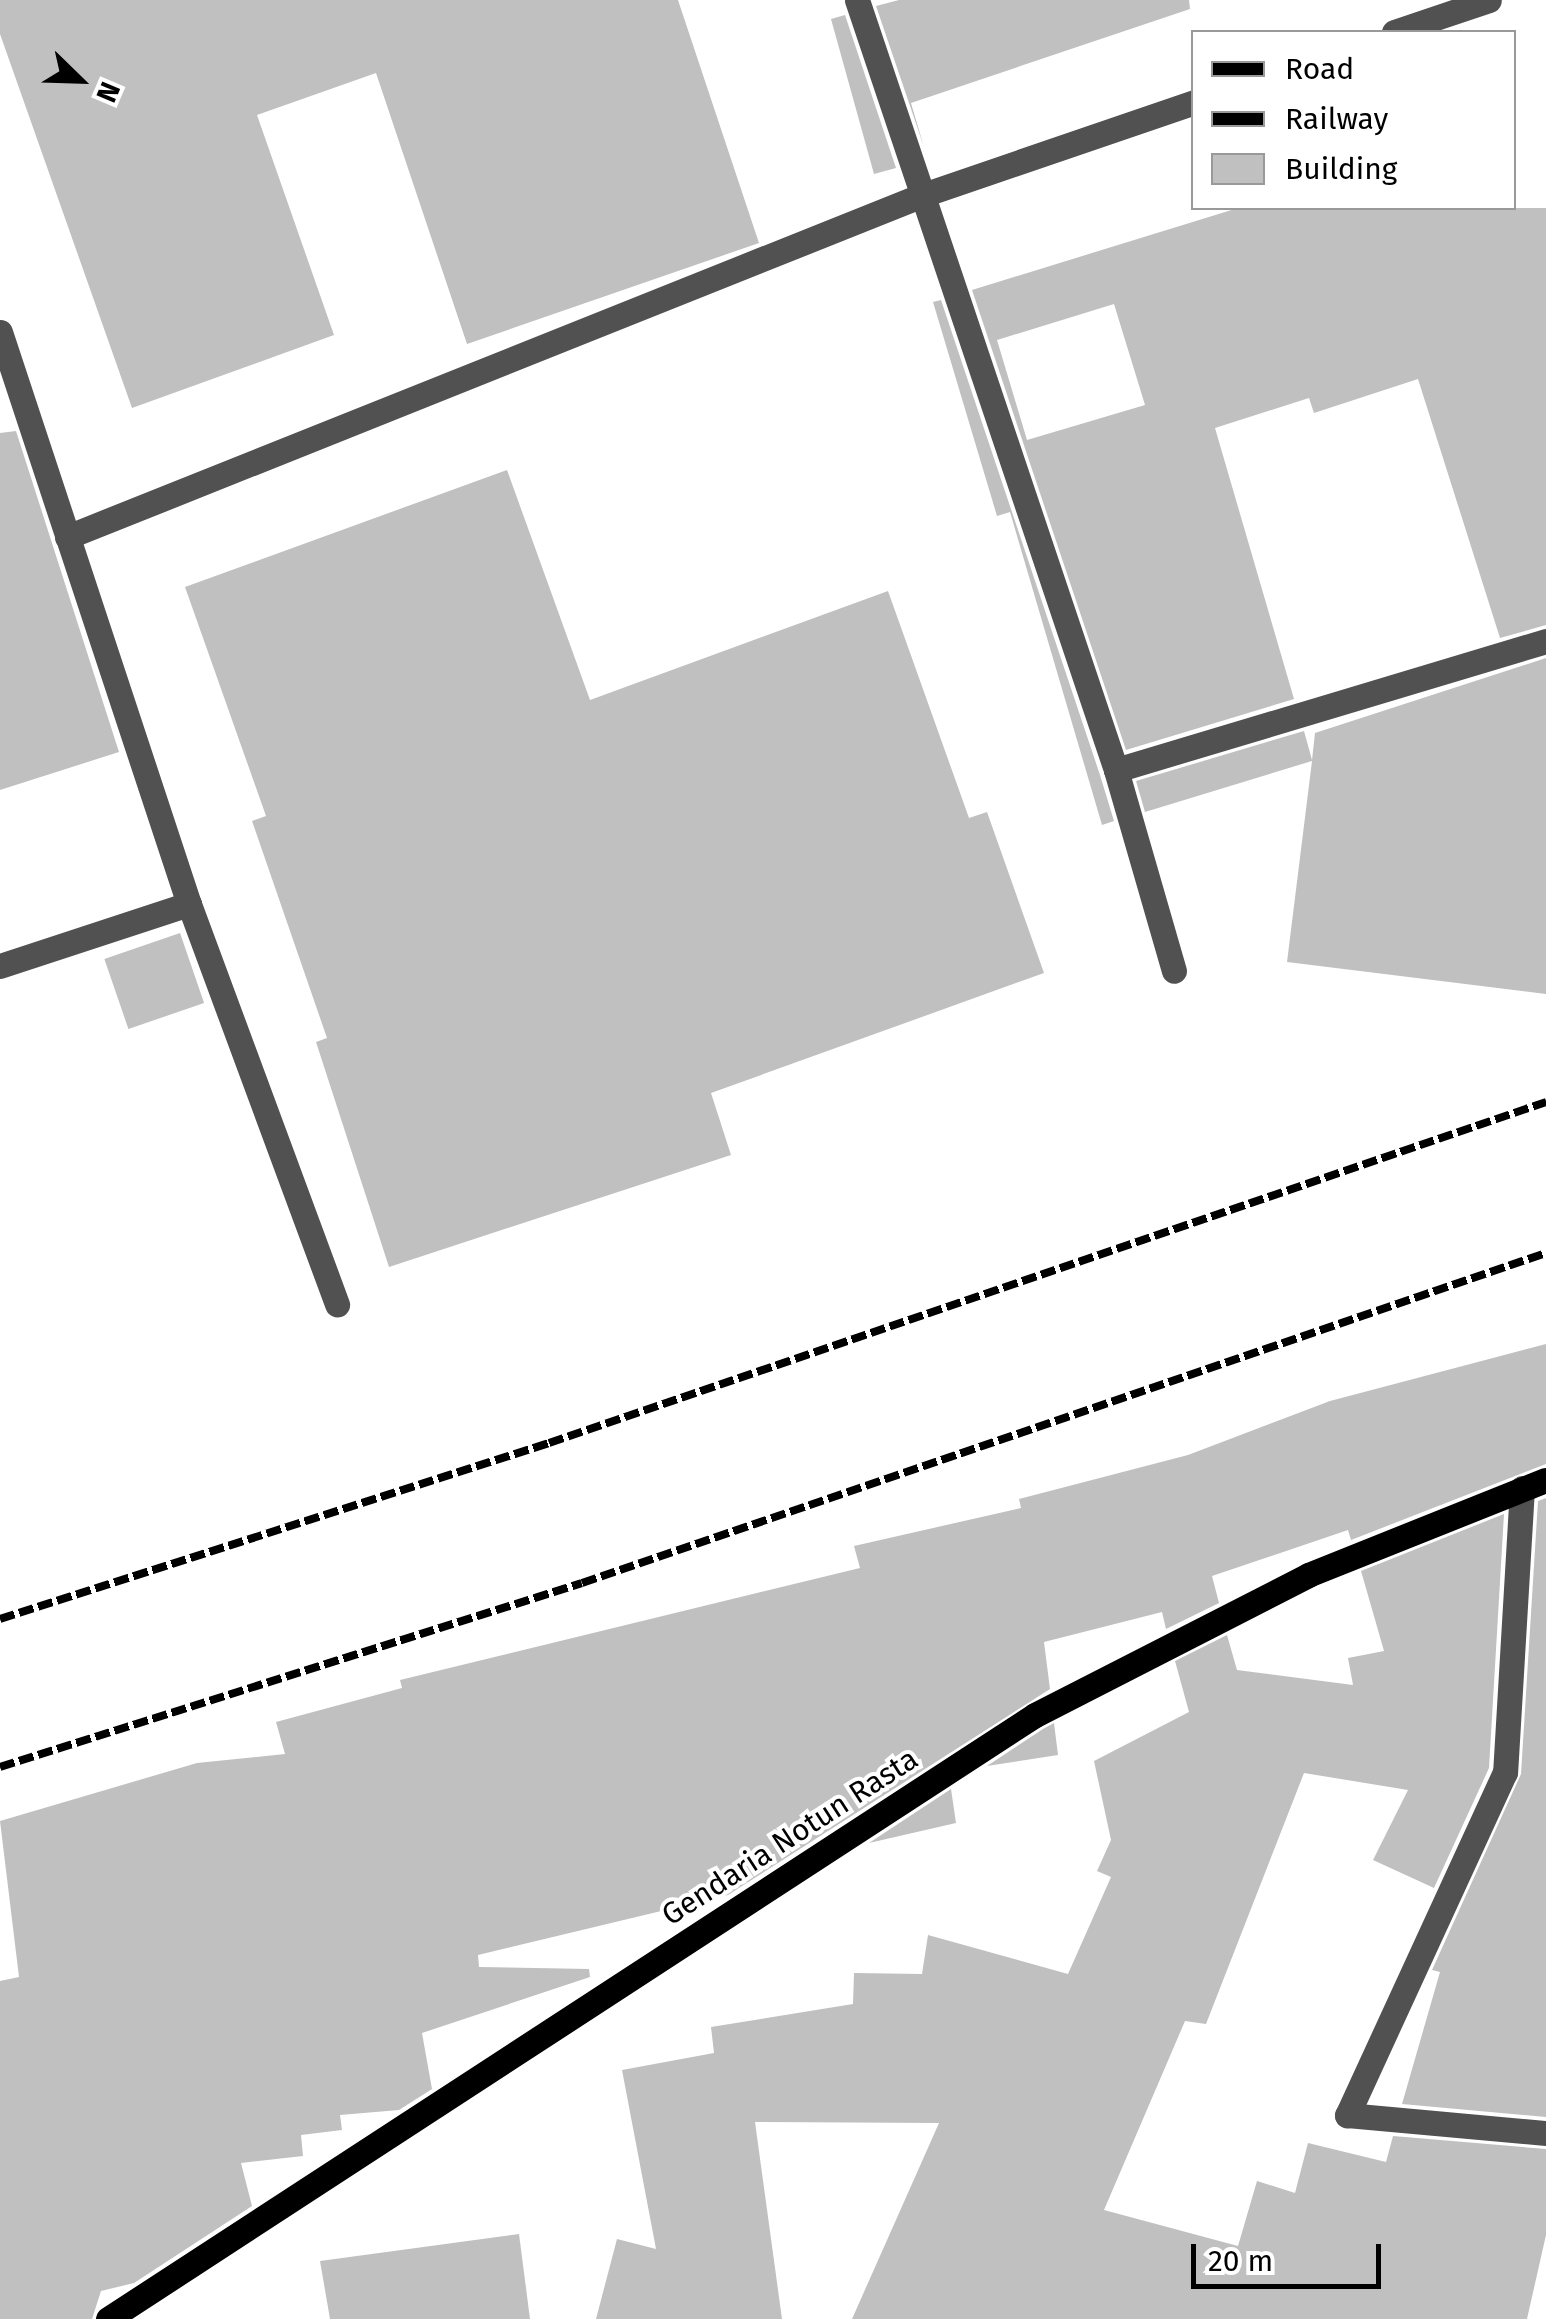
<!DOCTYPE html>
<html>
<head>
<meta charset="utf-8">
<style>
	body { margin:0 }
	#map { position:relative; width:1546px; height:2319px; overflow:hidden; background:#fff; font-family:"Fira Sans",sans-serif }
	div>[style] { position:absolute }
	.building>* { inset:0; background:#c0c0c0; transform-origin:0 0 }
	.minor>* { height:25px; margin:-12.5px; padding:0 12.5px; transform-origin:12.5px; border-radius:12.5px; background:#515151 }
	.major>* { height:25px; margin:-12.5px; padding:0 12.5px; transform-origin:12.5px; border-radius:12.5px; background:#000 }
	.rail>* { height:8px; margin-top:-4px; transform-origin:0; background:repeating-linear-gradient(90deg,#000 0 15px,transparent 0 20px) }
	span { translate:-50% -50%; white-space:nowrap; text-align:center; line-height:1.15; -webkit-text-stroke:8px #fff; paint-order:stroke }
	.street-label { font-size:30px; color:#000 }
	.legend { position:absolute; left:1191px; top:30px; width:325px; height:180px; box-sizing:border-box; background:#fff; border:2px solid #999; margin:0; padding:12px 18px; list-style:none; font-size:30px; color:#000 }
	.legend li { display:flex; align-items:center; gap:20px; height:50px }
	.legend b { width:50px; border:2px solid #999 }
	.north { position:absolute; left:30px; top:30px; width:100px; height:100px; -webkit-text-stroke:8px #fff; paint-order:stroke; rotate:113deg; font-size:28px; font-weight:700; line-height:40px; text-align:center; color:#000 }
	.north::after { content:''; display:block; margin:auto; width:35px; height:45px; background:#000; clip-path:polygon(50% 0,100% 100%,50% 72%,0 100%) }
	.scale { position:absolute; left:1191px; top:2244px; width:190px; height:45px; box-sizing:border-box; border:5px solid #000; border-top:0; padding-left:12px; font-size:30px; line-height:35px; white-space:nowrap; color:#000; -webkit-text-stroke:8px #fff; paint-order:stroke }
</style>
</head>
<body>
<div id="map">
	<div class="building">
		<i style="clip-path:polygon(0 0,678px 0,759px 243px,467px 344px,376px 73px,257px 115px,334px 335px,132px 408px,0 34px)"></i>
		<i style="clip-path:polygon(899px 0,1189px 0,1190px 9px,911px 103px,924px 147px,876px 6px)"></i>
		<i style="clip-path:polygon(845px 15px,896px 168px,874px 174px,831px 19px)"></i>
		<i style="clip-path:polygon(evenodd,1238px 208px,1546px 208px,1546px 625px,1500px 638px,1418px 379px,1314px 413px,1309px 398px,1215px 428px,1294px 699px,1126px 750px,972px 290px,1238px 208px,1114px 304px,1145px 405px,1027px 440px,997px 340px,1114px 304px)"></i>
		<i style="clip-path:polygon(941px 300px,1100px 775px,1114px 821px,1102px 825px,1010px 512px,997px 516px,933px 302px)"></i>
		<i style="clip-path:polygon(16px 431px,119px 752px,0 790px,0 433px)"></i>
		<i style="clip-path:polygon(507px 470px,590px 700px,888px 591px,969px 818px,987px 812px,1044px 973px,711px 1093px,731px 1155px,389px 1267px,316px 1042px,327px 1038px,252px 821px,266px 816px,185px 587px)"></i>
		<i style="clip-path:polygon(1546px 658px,1546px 994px,1287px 962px,1312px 761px,1145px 812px,1136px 781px,1304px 731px,1312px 760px,1315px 733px)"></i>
		<i style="left:180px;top:933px;width:74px;height:80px;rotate:71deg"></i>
		<i style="clip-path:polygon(1546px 1344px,1546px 1464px,1351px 1540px,1348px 1530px,1212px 1576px,1219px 1603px,1166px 1629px,1162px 1612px,1044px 1642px,1050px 1689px,728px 1895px,478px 1955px,479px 1967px,589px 1969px,590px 1977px,422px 2033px,432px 2089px,399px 2110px,340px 2115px,342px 2130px,301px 2135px,303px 2156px,241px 2163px,252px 2206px,134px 2283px,101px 2291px,92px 2319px,0 2319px,0 1981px,19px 1977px,0 1821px,197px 1763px,285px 1754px,276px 1722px,402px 1688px,400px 1680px,860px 1568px,854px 1546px,1021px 1508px,1019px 1499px,1188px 1455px,1330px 1401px)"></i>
		<i style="clip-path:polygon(1546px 1498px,1546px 2117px,1402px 2104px,1440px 1972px,1432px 1970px,1521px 1774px,1538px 1501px)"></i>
		<i style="clip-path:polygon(1504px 1514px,1489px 1768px,1434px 1888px,1373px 1860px,1408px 1790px,1304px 1773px,1206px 2024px,1185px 2021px,1104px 2210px,1238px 2246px,1257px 2181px,1295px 2193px,1308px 2143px,1386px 2162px,1393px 2136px,1546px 2149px,1546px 2235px,1527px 2319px,852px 2319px,939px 2123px,755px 2122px,782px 2319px,596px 2319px,617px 2239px,656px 2249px,622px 2070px,714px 2053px,711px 2027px,853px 2004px,854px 1973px,922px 1974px,928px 1935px,1068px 1974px,1111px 1877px,1097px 1871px,1111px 1840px,1094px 1761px,1189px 1712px,1175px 1661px,1227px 1635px,1237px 1670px,1353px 1685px,1348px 1658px,1384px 1651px,1361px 1571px)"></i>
		<i style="clip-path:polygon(1054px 1723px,1058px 1755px,987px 1766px,1043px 1729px)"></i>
		<i style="clip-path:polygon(951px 1789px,956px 1823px,869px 1843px)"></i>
		<i style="clip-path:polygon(519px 2234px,530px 2319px,330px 2319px,320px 2261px)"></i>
	</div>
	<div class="minor">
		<i style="left:857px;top:0;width:812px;rotate:71.41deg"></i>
		<i style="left:1116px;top:770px;width:209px;rotate:73.9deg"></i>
		<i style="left:1394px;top:32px;width:100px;rotate:-18.6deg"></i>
		<i style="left:0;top:332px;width:602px;rotate:71.72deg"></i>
		<i style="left:189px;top:904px;width:427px;rotate:69.7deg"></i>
		<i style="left:67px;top:537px;width:919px;rotate:-21.79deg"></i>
		<i style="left:920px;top:196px;width:290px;rotate:-18.9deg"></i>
		<i style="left:1116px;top:770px;width:449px;rotate:-16.7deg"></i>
		<i style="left:0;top:966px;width:199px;rotate:-18.2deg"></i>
		<i style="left:1522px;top:1488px;width:285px;rotate:93.4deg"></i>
		<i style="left:1505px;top:1772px;width:378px;rotate:114.7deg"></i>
		<i style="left:1347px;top:2115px;width:200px;rotate:5.2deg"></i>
	</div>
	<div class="major">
		<i style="left:108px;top:2319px;width:1106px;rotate:-33.09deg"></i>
		<i style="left:1035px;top:1715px;width:307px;rotate:-27.1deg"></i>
		<i style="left:1308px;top:1575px;width:256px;rotate:-21.8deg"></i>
	</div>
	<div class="rail">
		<i style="left:0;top:1619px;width:577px;rotate:-17.77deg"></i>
		<i style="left:549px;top:1443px;width:1054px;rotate:-18.88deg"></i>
		<i style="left:0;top:1767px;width:610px;rotate:-17.54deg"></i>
		<i style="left:582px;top:1583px;width:1019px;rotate:-18.9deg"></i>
	</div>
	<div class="street-label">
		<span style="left:790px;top:1837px;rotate:-33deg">Gendaria Notun Rasta</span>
	</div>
	<ul class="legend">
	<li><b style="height:12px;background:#000"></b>Road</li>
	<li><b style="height:12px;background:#000"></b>Railway</li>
	<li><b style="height:28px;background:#c0c0c0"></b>Building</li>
	</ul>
	<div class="north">N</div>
	<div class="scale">20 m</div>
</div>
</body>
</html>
